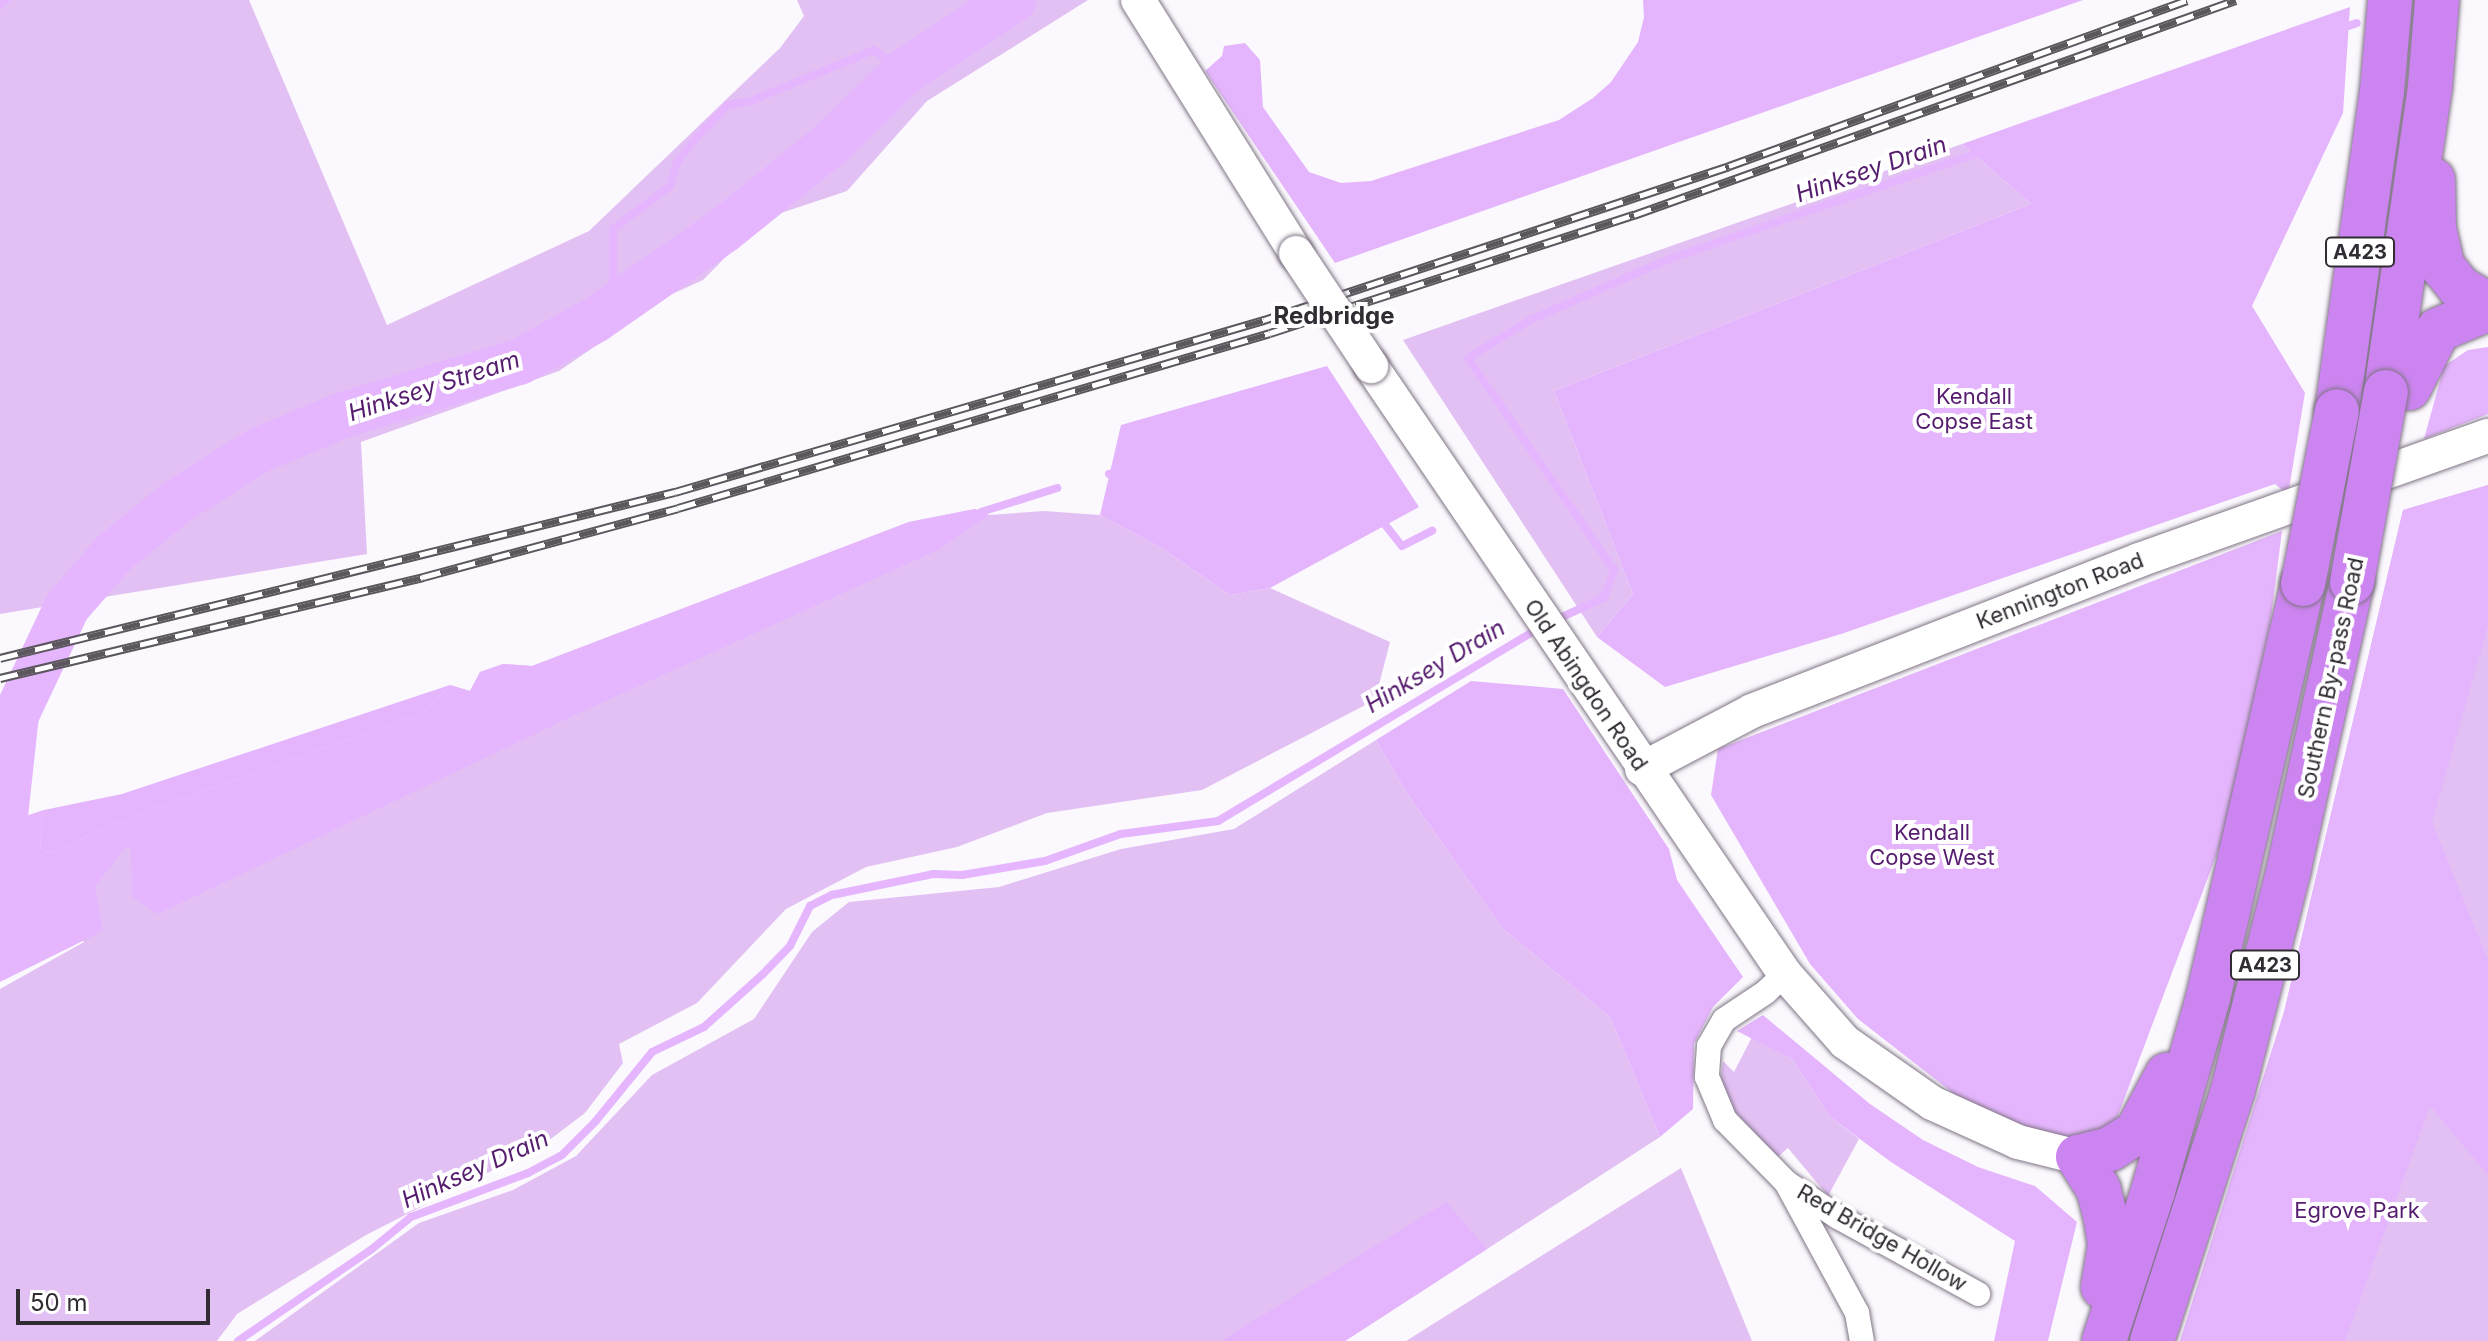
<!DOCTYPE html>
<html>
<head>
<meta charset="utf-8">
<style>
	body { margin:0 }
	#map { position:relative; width:2488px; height:1341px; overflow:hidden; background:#fbf9fd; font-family:Inter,sans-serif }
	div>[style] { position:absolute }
	.green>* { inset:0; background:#e2c0f4 }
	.forest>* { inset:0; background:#e4b5fc }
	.water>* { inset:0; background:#e5b6fd }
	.stream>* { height:8px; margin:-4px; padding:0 4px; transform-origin:4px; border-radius:4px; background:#e5b6fd }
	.river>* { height:46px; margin:-23px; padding:0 23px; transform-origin:23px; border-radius:23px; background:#e5b6fd }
	.roads { filter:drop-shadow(0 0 2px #807586) drop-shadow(0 0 2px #807586) }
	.street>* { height:24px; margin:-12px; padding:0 12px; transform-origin:12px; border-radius:12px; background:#fff }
	.secondary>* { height:34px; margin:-17px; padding:0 17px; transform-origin:17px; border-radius:17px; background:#fff }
	.highway>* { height:44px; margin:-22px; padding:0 22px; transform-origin:22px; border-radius:22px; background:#cc84f0 }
	.rail>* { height:9px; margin-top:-4.5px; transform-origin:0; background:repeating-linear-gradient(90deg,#fff 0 18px,#5b575d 0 36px); box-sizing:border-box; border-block:2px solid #5b575d }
	.bridges { filter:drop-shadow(0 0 2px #807586) drop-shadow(0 0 2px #807586) }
	.secondary-bridge>* { height:34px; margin:-17px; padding:0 17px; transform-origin:17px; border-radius:17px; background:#fff }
	.highway-bridge>* { height:44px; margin:-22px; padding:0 22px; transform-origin:22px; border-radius:22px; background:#cc84f0 }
	span { translate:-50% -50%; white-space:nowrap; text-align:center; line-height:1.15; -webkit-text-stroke:8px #fff; paint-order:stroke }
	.shield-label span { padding:2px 6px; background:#fff; border:2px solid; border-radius:6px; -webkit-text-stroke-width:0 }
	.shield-label { font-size:20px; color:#312c33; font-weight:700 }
	.park-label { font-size:22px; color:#561c6f }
	.street-label { font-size:22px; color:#312c33 }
	.water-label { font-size:24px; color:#561d6f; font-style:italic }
	.neighbourhood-label { font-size:24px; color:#312c33; font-weight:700 }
	.scale { position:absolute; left:16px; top:1289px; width:194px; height:36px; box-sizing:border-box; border:4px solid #312c33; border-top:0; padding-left:10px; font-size:24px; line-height:28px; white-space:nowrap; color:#312c33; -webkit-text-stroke:6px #fff; paint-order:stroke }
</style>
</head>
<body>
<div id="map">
	<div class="green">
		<i style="clip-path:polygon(0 0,249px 0,387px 325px,589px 231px,780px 48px,804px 16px,797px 0,1088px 0,927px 101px,847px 191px,763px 219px,703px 280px,670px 295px,559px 371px,361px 442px,367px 554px,0 614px)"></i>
		<i style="clip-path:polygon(1962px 144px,2031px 204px,1554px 391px,1633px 594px,1597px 637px,1403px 340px)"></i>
		<i style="clip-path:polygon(2488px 485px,2488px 1341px,2180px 1341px,2284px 1012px,2403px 510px)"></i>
		<i style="clip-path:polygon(975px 509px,989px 515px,1044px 511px,1100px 515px,1163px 549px,1230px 595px,1270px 588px,1390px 642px,1375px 700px,1202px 790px,1047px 813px,957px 847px,866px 867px,786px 909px,697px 1003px,619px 1044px,623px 1063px,585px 1113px,544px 1144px,366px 1235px,237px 1314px,217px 1341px,0 1341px,0 989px,84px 942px,0 825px,44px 810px,40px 848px,50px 853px,141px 813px,423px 713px,450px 685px,470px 691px,480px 672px,503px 664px,532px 666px,909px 522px)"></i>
		<i style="clip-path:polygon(1376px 740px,1406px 792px,1503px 929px,1610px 1017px,1660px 1137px,1345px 1341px,255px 1341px,419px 1223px,513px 1190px,576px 1156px,652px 1075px,754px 1019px,812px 932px,849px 902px,999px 887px,1121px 849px,1234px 829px)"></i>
		<i style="clip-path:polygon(1752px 1037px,1792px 1059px,1830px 1117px,1859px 1139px,1828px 1196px,1788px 1148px,1773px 1161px,1728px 1104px,1721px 1076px,1723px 1061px,1734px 1072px)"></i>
		<i style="clip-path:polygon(1681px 1168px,1752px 1341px,1406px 1341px)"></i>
	</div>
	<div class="forest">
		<i style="clip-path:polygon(1643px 0,2083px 0,1335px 263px,1205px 71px,1222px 56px,1224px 46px,1245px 43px,1260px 60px,1263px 107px,1309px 172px,1341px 183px,1371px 181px,1559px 120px,1593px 98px,1611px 82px,1638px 42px,1644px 17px)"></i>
		<i style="clip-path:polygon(2350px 7px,2343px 113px,2252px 306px,2305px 393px,2288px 495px,2275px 484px,1841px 634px,1665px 687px,1597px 637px,1633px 594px,1554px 391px,2031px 204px,1962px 144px)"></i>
		<i style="clip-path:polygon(2488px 347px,2488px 414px,2424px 439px,2444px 366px,2468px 350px)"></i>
		<i style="clip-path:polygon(1327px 366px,1419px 507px,1270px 588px,1230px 595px,1163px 549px,1100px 515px,1121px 425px)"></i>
		<i style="clip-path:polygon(2488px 485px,2488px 626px,2432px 822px,2488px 960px,2488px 1175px,2430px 1106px,2345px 1341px,2180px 1341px,2284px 1012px,2403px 510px)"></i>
		<i style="clip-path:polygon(2282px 531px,2270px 625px,2223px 838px,2117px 1118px,2101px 1133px,2074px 1140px,2050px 1137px,1971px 1107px,1858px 1019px,1810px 964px,1711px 795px,1718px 749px)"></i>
		<i style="clip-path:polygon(1471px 681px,1563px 689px,1669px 849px,1677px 880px,1743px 977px,1713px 1007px,1694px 1044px,1693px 1109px,1660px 1137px,1610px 1017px,1503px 929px,1406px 792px,1376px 740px)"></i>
		<i style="clip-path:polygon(450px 685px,423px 713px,141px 813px,50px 853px,40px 848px,44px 810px,122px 794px)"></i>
		<i style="clip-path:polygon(1763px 1015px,1870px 1104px,1923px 1140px,1978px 1167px,2035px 1186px,2077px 1222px,2048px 1341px,1994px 1341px,2015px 1241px,1891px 1162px,1830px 1117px,1792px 1059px,1737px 1031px)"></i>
		<i style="clip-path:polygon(1446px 1202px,1487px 1249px,1345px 1341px,1221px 1341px)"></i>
	</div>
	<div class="water">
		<i style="clip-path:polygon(975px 509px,989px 515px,940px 549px,575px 715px,158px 914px,132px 897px,131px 847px,125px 848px,95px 887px,103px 931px,0 982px,0 825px,44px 810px,40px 848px,50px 853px,141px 813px,423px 713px,450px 685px,470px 691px,480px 672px,503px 664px,532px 666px,909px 522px)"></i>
	</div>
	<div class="stream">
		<i style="left:0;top:5px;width:8px;rotate:-40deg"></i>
		<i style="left:1658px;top:113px;width:43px;rotate:-51.5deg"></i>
		<i style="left:1685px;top:79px;width:167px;rotate:-28.3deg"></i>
		<i style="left:1618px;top:128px;width:379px;rotate:-19.7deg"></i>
		<i style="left:2007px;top:143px;width:43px;rotate:66.4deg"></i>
		<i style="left:2024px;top:182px;width:64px;rotate:34.2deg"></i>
		<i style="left:2077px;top:218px;width:272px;rotate:58.5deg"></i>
		<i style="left:613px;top:307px;width:78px;rotate:-90deg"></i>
		<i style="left:613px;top:229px;width:71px;rotate:-37deg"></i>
		<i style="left:670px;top:186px;width:24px;rotate:-73deg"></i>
		<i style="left:677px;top:163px;width:29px;rotate:-54deg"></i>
		<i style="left:694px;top:140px;width:49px;rotate:-45.8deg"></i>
		<i style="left:728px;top:105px;width:23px;rotate:-10deg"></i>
		<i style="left:751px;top:101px;width:133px;rotate:-22.5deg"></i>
		<i style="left:874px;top:50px;width:37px;rotate:36deg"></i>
		<i style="left:1285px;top:382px;width:69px;rotate:60.5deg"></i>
		<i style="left:1109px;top:474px;width:212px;rotate:-8.7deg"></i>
		<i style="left:1319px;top:442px;width:133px;rotate:51.4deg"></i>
		<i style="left:1402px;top:546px;width:34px;rotate:-27deg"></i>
		<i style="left:981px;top:512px;width:80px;rotate:-17.5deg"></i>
		<i style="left:1553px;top:621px;width:56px;rotate:-24.3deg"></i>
		<i style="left:1604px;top:598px;width:30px;rotate:-70deg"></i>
		<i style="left:1614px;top:570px;width:257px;rotate:-124.6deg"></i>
		<i style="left:1468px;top:358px;width:73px;rotate:-31.5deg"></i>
		<i style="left:1530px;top:320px;width:152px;rotate:-23.7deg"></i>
		<i style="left:1669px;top:259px;width:727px;rotate:-18.93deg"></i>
		<i style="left:0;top:719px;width:16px;rotate:-14deg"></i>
		<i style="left:238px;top:1341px;width:163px;rotate:-34.5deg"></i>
		<i style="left:372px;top:1249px;width:50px;rotate:-39.4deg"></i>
		<i style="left:411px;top:1217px;width:125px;rotate:-20.6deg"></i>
		<i style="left:528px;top:1173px;width:38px;rotate:-28deg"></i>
		<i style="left:562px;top:1155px;width:47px;rotate:-45deg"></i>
		<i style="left:595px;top:1122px;width:90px;rotate:-50.8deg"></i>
		<i style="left:652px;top:1052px;width:58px;rotate:-25.7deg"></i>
		<i style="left:704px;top:1027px;width:79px;rotate:-41.9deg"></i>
		<i style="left:763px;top:974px;width:39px;rotate:-46deg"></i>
		<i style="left:790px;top:946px;width:45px;rotate:-63.4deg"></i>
		<i style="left:810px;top:906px;width:25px;rotate:-27deg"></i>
		<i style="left:832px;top:895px;width:103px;rotate:-11.7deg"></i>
		<i style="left:933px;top:874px;width:29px;rotate:2deg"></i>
		<i style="left:962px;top:875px;width:84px;rotate:-9.6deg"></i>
		<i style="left:1045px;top:861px;width:81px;rotate:-19.6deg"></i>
		<i style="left:1121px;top:834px;width:98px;rotate:-7.6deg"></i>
		<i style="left:1218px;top:821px;width:377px;rotate:-31deg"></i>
	</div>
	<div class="river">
		<i style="left:0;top:862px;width:148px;rotate:-83.8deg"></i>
		<i style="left:16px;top:715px;width:119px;rotate:-64.7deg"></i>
		<i style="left:67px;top:607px;width:72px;rotate:-49deg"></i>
		<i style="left:114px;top:553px;width:82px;rotate:-39.1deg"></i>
		<i style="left:178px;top:501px;width:96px;rotate:-32.2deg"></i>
		<i style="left:259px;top:450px;width:91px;rotate:-22.6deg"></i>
		<i style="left:343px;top:415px;width:184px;rotate:-16.8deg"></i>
		<i style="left:519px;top:362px;width:87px;rotate:-28.9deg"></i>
		<i style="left:595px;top:320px;width:157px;rotate:-34.9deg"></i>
		<i style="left:724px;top:230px;width:139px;rotate:-38.9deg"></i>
		<i style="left:832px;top:143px;width:101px;rotate:-44.6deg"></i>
		<i style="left:904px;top:72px;width:131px;rotate:-33.4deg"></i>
	</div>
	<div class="roads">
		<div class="street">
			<i style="left:1785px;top:974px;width:26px;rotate:137deg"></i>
			<i style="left:1766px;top:992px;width:50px;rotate:146.3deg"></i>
			<i style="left:1724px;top:1020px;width:30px;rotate:120deg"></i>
			<i style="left:1709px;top:1046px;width:31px;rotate:94deg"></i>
			<i style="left:1707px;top:1077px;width:47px;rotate:67.3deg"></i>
			<i style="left:1725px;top:1120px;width:87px;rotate:45.5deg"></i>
			<i style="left:1786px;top:1182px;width:149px;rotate:61.5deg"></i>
			<i style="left:1857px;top:1313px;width:28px;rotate:80deg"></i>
			<i style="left:1790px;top:1185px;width:58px;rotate:33.7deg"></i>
			<i style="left:1838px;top:1217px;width:160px;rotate:28.8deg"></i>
		</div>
		<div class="secondary">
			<i style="left:1138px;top:0;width:298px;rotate:58deg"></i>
			<i style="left:1371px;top:366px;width:736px;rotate:55.75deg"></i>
			<i style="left:1785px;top:974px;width:91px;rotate:48.6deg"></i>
			<i style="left:1845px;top:1042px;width:106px;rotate:35deg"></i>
			<i style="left:1932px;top:1103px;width:94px;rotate:24.4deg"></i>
			<i style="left:2018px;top:1142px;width:62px;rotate:14deg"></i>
			<i style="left:1642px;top:769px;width:124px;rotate:-27.8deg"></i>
			<i style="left:1752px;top:711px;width:415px;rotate:-21.3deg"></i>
			<i style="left:2139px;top:560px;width:370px;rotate:-19.6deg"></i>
		</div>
		<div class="highway">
			<i style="left:2433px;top:180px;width:49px;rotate:88.8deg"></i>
			<i style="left:2434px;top:229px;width:39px;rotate:77deg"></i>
			<i style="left:2443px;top:267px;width:27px;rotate:51deg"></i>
			<i style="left:2460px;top:288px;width:33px;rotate:31deg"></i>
			<i style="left:2409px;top:388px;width:65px;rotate:-63.4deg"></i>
			<i style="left:2438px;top:330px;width:54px;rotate:-22.8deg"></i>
			<i style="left:2386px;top:392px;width:309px;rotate:-81.8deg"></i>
			<i style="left:2430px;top:86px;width:86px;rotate:-85.3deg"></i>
			<i style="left:2337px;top:411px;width:322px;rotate:-82deg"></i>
			<i style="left:2382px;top:92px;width:92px;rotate:-85deg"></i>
			<i style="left:2103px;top:1287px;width:43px;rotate:-80.5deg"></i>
			<i style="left:2110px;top:1245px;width:26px;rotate:-99deg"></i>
			<i style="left:2106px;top:1219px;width:30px;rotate:-104deg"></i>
			<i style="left:2099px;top:1190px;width:39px;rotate:-122deg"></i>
			<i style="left:2078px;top:1157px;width:33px;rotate:-14deg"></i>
			<i style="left:2110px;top:1149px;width:31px;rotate:-32deg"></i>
			<i style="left:2136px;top:1133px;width:66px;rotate:-61.9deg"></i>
			<i style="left:2104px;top:1341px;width:158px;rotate:-71.9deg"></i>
			<i style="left:2153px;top:1191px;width:201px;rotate:-74.1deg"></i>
			<i style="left:2208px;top:998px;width:425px;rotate:-77.1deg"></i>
			<i style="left:2152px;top:1341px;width:264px;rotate:-72.1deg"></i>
			<i style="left:2233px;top:1090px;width:229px;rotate:-75.8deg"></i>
			<i style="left:2289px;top:868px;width:293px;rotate:-77.6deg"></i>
		</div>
	</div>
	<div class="rail">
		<i style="left:0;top:658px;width:695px;rotate:-13.82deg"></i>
		<i style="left:675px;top:492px;width:614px;rotate:-16.28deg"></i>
		<i style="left:1264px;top:320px;width:490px;rotate:-18.3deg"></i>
		<i style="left:1729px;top:166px;width:487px;rotate:-19.9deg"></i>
		<i style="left:0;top:678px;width:435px;rotate:-13.4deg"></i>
		<i style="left:423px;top:577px;width:264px;rotate:-15.1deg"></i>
		<i style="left:678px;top:508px;width:617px;rotate:-16.47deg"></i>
		<i style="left:1270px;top:333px;width:383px;rotate:-18deg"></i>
		<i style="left:1634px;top:215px;width:639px;rotate:-19.65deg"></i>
	</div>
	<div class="bridges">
		<div class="secondary-bridge">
			<i style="left:1296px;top:253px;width:136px;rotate:56.4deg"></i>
		</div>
		<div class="highway-bridge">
			<i style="left:2352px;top:582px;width:193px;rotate:-79.9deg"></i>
			<i style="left:2303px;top:584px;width:176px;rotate:-78.9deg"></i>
		</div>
	</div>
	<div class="shield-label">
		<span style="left:2360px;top:252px">A423</span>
		<span style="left:2265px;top:965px">A423</span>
	</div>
	<div class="park-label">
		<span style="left:1974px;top:409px">Kendall<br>Copse East</span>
		<span style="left:1932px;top:845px">Kendall<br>Copse West</span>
		<span style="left:2357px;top:1211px">Egrove Park</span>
	</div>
	<div class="street-label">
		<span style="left:2060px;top:591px;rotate:-21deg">Kennington Road</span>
		<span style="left:2331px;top:678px;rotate:-78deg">Southern By-pass Road</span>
		<span style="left:1586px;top:685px;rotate:56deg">Old Abingdon Road</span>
		<span style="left:1882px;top:1238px;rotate:30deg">Red Bridge Hollow</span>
	</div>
	<div class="water-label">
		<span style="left:1871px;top:169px;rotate:-19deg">Hinksey Drain</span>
		<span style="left:434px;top:386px;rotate:-18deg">Hinksey Stream</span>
		<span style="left:1435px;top:666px;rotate:-31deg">Hinksey Drain</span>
		<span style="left:475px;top:1169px;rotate:-24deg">Hinksey Drain</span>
	</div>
	<div class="neighbourhood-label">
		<span style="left:1334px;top:316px">Redbridge</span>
	</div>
	<div class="scale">50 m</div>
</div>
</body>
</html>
